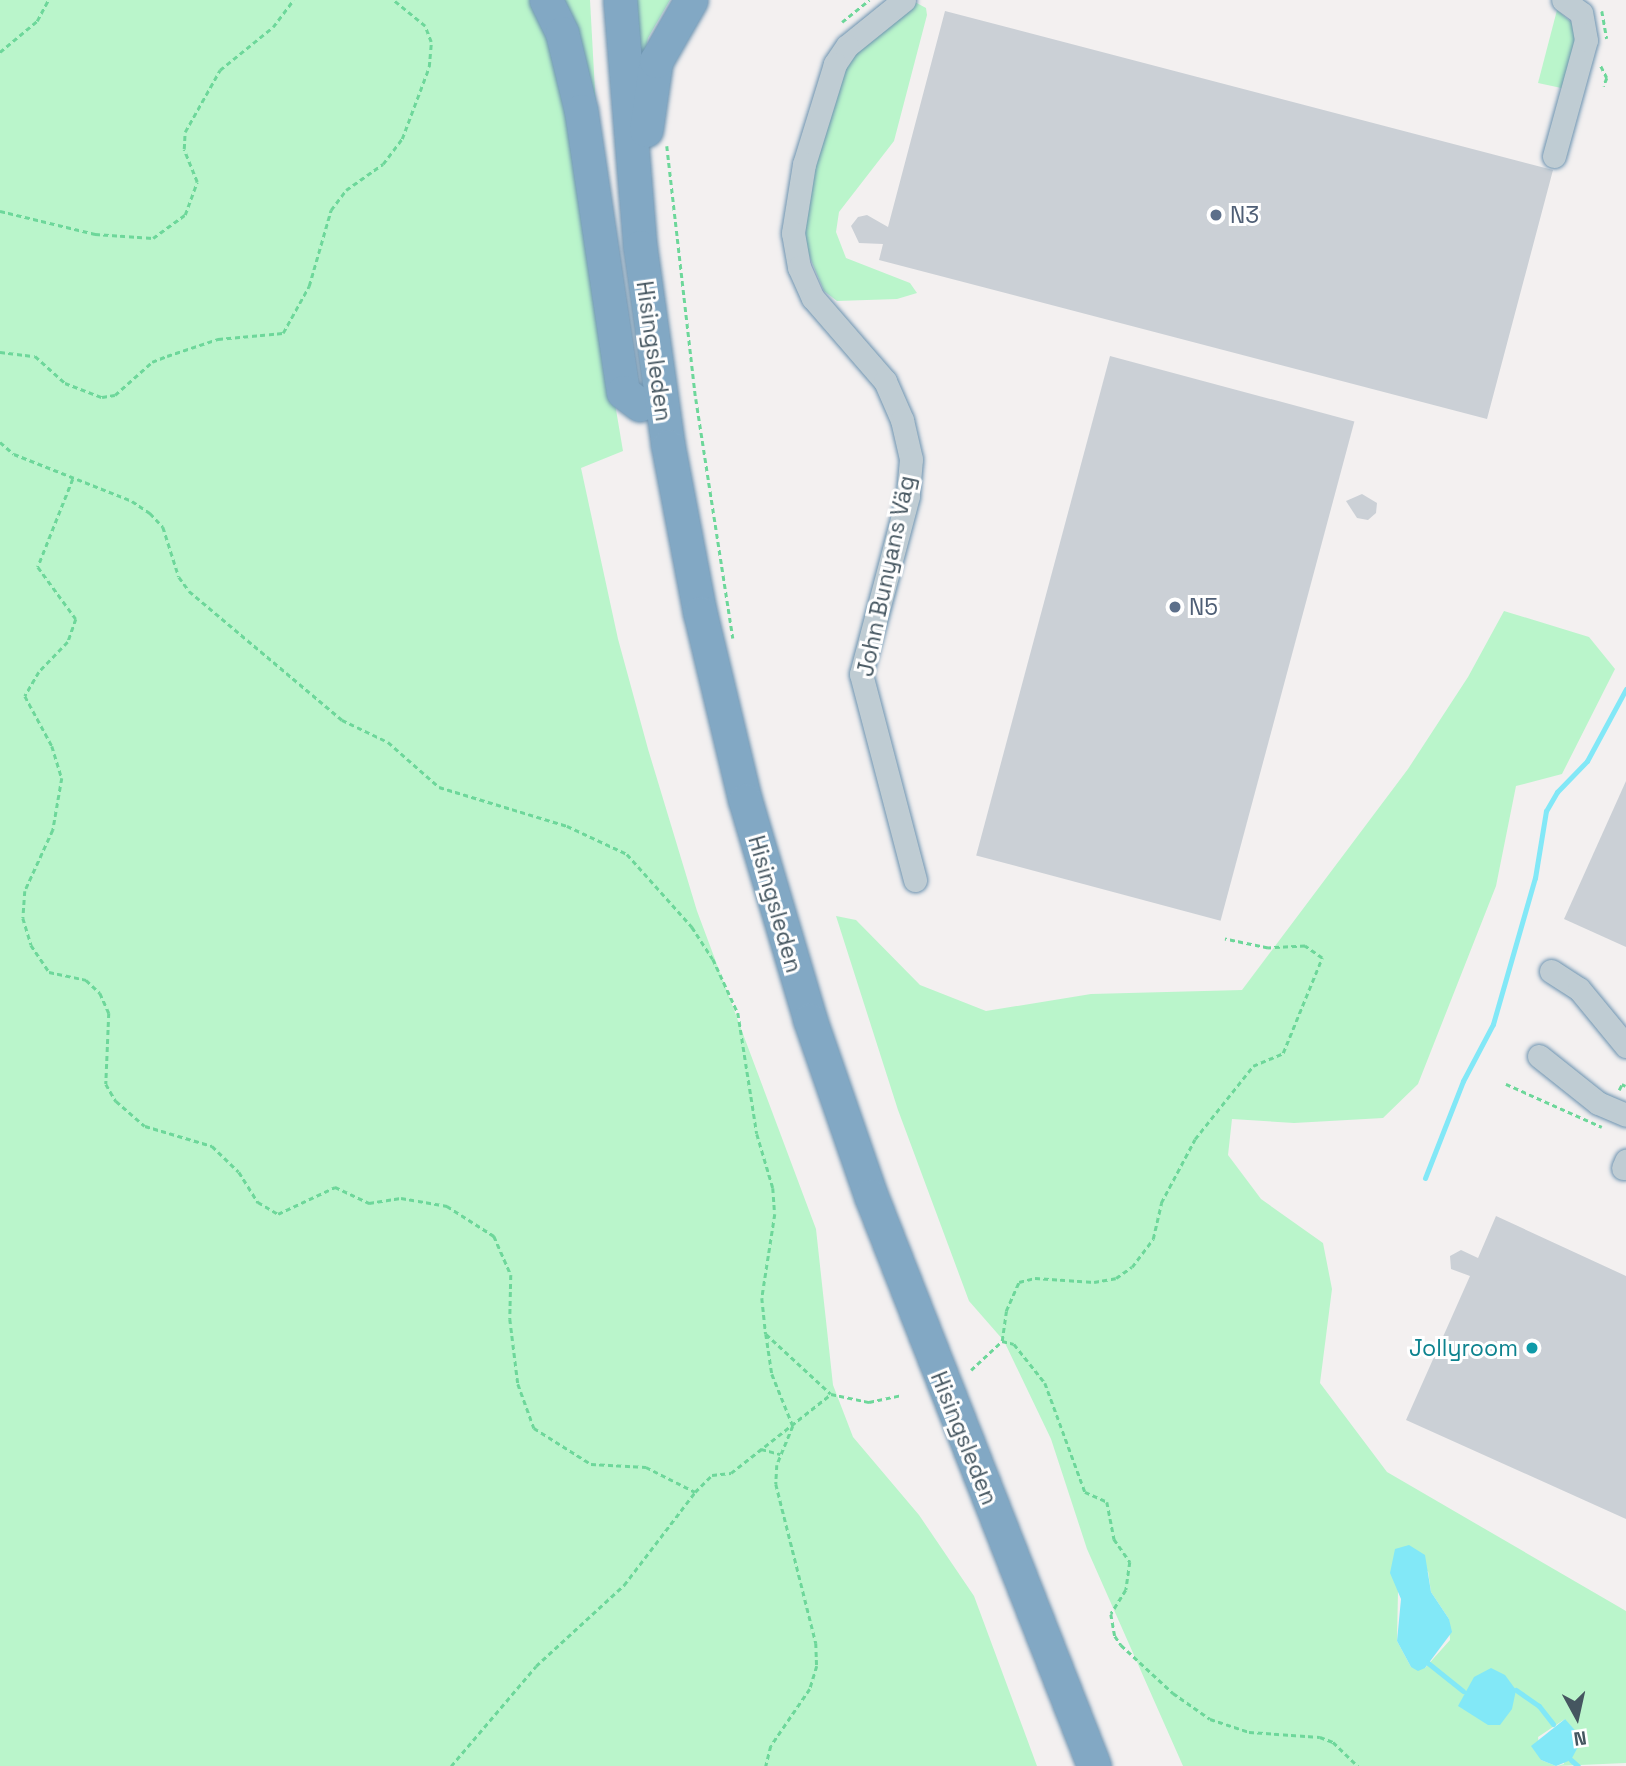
<!DOCTYPE html>
<html>
<head>
<meta charset="utf-8">
<style>
	body { margin:0 }
	#map { position:relative; width:1626px; height:1766px; overflow:hidden; background:#f3f0f0; font-family:"Space Grotesk",sans-serif }
	div>[style] { position:absolute }
	.green>* { inset:0; background:#baf5cb }
	.water>* { inset:0; background:#82e8f7 }
	.stream>* { height:5px; margin:-2.5px; padding:0 2.5px; transform-origin:2.5px; border-radius:2.5px; background:#82e8f7 }
	.building>* { inset:0; background:#cbd0d6; transform-origin:0 0 }
	.path>* { height:2.5px; margin-top:-1.25px; transform-origin:0; background:repeating-linear-gradient(90deg,#6dd79a 0 5px,transparent 0 8.5px) }
	.roads { filter:drop-shadow(0 0 2px #6d93b0) drop-shadow(0 0 2px #6d93b0) }
	.minor>* { height:23px; margin:-11.5px; padding:0 11.5px; transform-origin:11.5px; border-radius:11.5px; background:#bfccd3 }
	.highway>* { height:33px; margin:-16.5px; padding:0 16.5px; transform-origin:16.5px; border-radius:16.5px; background:#82a8c4 }
	.dots>* { width:19px; height:19px; translate:-50% -50%; box-sizing:border-box; border:4px solid #fff; border-radius:50% }
	span { translate:-50% -50%; white-space:nowrap; text-align:center; line-height:1.15; -webkit-text-stroke:6px #fff; paint-order:stroke }
	.service-label { font-size:23px; color:#4e5e75 }
	.left { translate:0 -50%; text-align:left }
	.street-label { font-size:23px; color:#455660 }
	.culture-label { font-size:23px; color:#0d838f }
	.right { translate:-100% -50%; text-align:right }
	.north { position:absolute; left:1542px; top:1682px; width:70px; height:70px; -webkit-text-stroke:5px #fff; paint-order:stroke; rotate:172deg; font-size:19px; font-weight:700; line-height:28px; text-align:center; color:#455660 }
	.north::after { content:''; display:block; margin:auto; width:24px; height:32px; background:#455660; clip-path:polygon(50% 0,100% 100%,50% 72%,0 100%) }
</style>
</head>
<body>
<div id="map">
	<div class="green">
		<i style="clip-path:polygon(0 0,535px 0,551px 24px,623px 451px,581px 468px,618px 639px,648px 749px,697px 911px,816px 1229px,833px 1385px,853px 1437px,919px 1515px,974px 1596px,1037px 1766px,0 1766px)"></i>
		<i style="clip-path:polygon(555px 0,590px 0,597px 128px)"></i>
		<i style="clip-path:polygon(631px 0,670px 0,648px 38px,640px 83px)"></i>
		<i style="clip-path:polygon(913px 1px,926px 8px,927px 15px,894px 141px,839px 212px,836px 232px,846px 258px,910px 283px,917px 293px,897px 299px,837px 301px,824px 291px,808px 253px,804px 238px,806px 199px,843px 60px)"></i>
		<i style="clip-path:polygon(1557px 10px,1578px 28px,1566px 89px,1538px 83px)"></i>
		<i style="clip-path:polygon(evenodd,1504px 611px,1589px 637px,1615px 669px,1562px 774px,1516px 786px,1496px 886px,1418px 1084px,1383px 1118px,1294px 1123px,1232px 1119px,1228px 1155px,1261px 1199px,1323px 1243px,1332px 1289px,1320px 1383px,1387px 1472px,1626px 1611px,1626px 1763px,1557px 1766px,1564px 1764px,1565px 1719px,1538px 1737px,1541px 1760px,1556px 1766px,1183px 1766px,1087px 1549px,1051px 1439px,1004px 1341px,969px 1301px,898px 1110px,836px 916px,856px 920px,920px 985px,986px 1011px,1091px 994px,1242px 990px,1408px 769px,1468px 677px,1504px 611px,1428px 1571px,1431px 1592px,1449px 1619px,1450px 1640px,1425px 1668px,1411px 1667px,1397px 1641px,1398px 1591px,1428px 1571px)"></i>
	</div>
	<div class="water">
		<i style="clip-path:polygon(1409px 1545px,1425px 1555px,1431px 1592px,1449px 1619px,1452px 1632px,1425px 1668px,1418px 1671px,1411px 1667px,1397px 1641px,1401px 1599px,1390px 1573px,1395px 1549px)"></i>
		<i style="clip-path:polygon(1491px 1668px,1505px 1675px,1516px 1690px,1512px 1709px,1500px 1725px,1488px 1725px,1458px 1706px,1474px 1677px)"></i>
		<i style="clip-path:polygon(1565px 1719px,1580px 1736px,1580px 1743px,1571px 1760px,1556px 1766px,1541px 1760px,1531px 1746px)"></i>
	</div>
	<div class="stream">
		<i style="left:1425px;top:1178px;width:104px;rotate:-68.6deg"></i>
		<i style="left:1463px;top:1081px;width:64px;rotate:-62.2deg"></i>
		<i style="left:1493px;top:1024px;width:152px;rotate:-74deg"></i>
		<i style="left:1535px;top:878px;width:68px;rotate:-80.7deg"></i>
		<i style="left:1546px;top:811px;width:22px;rotate:-60deg"></i>
		<i style="left:1557px;top:792px;width:43px;rotate:-45.9deg"></i>
		<i style="left:1587px;top:761px;width:82px;rotate:-61.6deg"></i>
		<i style="left:1428px;top:1663px;width:45px;rotate:38.7deg"></i>
		<i style="left:1516px;top:1690px;width:28px;rotate:35deg"></i>
		<i style="left:1539px;top:1706px;width:23px;rotate:52deg"></i>
		<i style="left:1571px;top:1760px;width:9px;rotate:41deg"></i>
	</div>
	<div class="building">
		<i style="clip-path:polygon(945px 11px,1553px 170px,1487px 419px,879px 260px,883px 244px,859px 243px,851px 226px,858px 217px,867px 215px,888px 227px)"></i>
		<i style="left:1110px;top:356px;width:253px;height:517px;rotate:15deg"></i>
		<i style="clip-path:polygon(1362px 494px,1377px 503px,1376px 513px,1368px 520px,1357px 518px,1346px 501px)"></i>
		<i style="clip-path:polygon(1626px 781px,1626px 947px,1564px 919px)"></i>
		<i style="clip-path:polygon(1496px 1216px,1626px 1276px,1626px 1519px,1406px 1420px,1470px 1276px,1451px 1269px,1450px 1256px,1461px 1250px,1478px 1258px)"></i>
	</div>
	<div class="path">
		<i style="left:1602px;top:11px;width:28px;rotate:80deg"></i>
		<i style="left:842px;top:22px;width:35px;rotate:-39deg"></i>
		<i style="left:0;top:52px;width:48px;rotate:-40deg"></i>
		<i style="left:37px;top:21px;width:24px;rotate:-62deg"></i>
		<i style="left:1601px;top:66px;width:13px;rotate:63deg"></i>
		<i style="left:1607px;top:78px;width:9px;rotate:111deg"></i>
		<i style="left:667px;top:146px;width:255px;rotate:83.5deg"></i>
		<i style="left:696px;top:399px;width:242px;rotate:81.2deg"></i>
		<i style="left:0;top:211px;width:98px;rotate:13.6deg"></i>
		<i style="left:95px;top:234px;width:58px;rotate:3.9deg"></i>
		<i style="left:153px;top:238px;width:39px;rotate:-36deg"></i>
		<i style="left:185px;top:215px;width:35px;rotate:-70deg"></i>
		<i style="left:197px;top:182px;width:35px;rotate:-112deg"></i>
		<i style="left:184px;top:149px;width:17px;rotate:-87deg"></i>
		<i style="left:185px;top:132px;width:71px;rotate:-60.6deg"></i>
		<i style="left:220px;top:70px;width:68px;rotate:-39.1deg"></i>
		<i style="left:273px;top:27px;width:34px;rotate:-53deg"></i>
		<i style="left:0;top:352px;width:35px;rotate:7deg"></i>
		<i style="left:35px;top:356px;width:40px;rotate:42deg"></i>
		<i style="left:65px;top:383px;width:40px;rotate:21deg"></i>
		<i style="left:102px;top:397px;width:13px;rotate:-9deg"></i>
		<i style="left:115px;top:395px;width:50px;rotate:-41.7deg"></i>
		<i style="left:152px;top:362px;width:16px;rotate:-22deg"></i>
		<i style="left:167px;top:356px;width:54px;rotate:-18.4deg"></i>
		<i style="left:218px;top:339px;width:65px;rotate:-5.3deg"></i>
		<i style="left:283px;top:333px;width:54px;rotate:-61deg"></i>
		<i style="left:309px;top:286px;width:79px;rotate:-73.9deg"></i>
		<i style="left:331px;top:210px;width:25px;rotate:-53deg"></i>
		<i style="left:346px;top:190px;width:45px;rotate:-35.1deg"></i>
		<i style="left:383px;top:164px;width:31px;rotate:-53deg"></i>
		<i style="left:402px;top:139px;width:77px;rotate:-69.4deg"></i>
		<i style="left:429px;top:67px;width:25px;rotate:-85deg"></i>
		<i style="left:431px;top:42px;width:17px;rotate:-111deg"></i>
		<i style="left:425px;top:26px;width:41px;rotate:-140.9deg"></i>
		<i style="left:0;top:442px;width:18px;rotate:41deg"></i>
		<i style="left:14px;top:454px;width:127px;rotate:21.7deg"></i>
		<i style="left:132px;top:501px;width:22px;rotate:34deg"></i>
		<i style="left:150px;top:513px;width:19px;rotate:47deg"></i>
		<i style="left:163px;top:527px;width:52px;rotate:72.3deg"></i>
		<i style="left:179px;top:577px;width:17px;rotate:54deg"></i>
		<i style="left:189px;top:591px;width:200px;rotate:40.1deg"></i>
		<i style="left:342px;top:720px;width:51px;rotate:25.6deg"></i>
		<i style="left:388px;top:742px;width:68px;rotate:41.4deg"></i>
		<i style="left:439px;top:787px;width:134px;rotate:16.9deg"></i>
		<i style="left:567px;top:826px;width:66px;rotate:25deg"></i>
		<i style="left:627px;top:854px;width:98px;rotate:48.3deg"></i>
		<i style="left:692px;top:927px;width:38px;rotate:57deg"></i>
		<i style="left:713px;top:959px;width:60px;rotate:65.2deg"></i>
		<i style="left:738px;top:1013px;width:122px;rotate:81.1deg"></i>
		<i style="left:757px;top:1134px;width:56px;rotate:73.5deg"></i>
		<i style="left:773px;top:1188px;width:26px;rotate:86deg"></i>
		<i style="left:775px;top:1214px;width:85px;rotate:98.8deg"></i>
		<i style="left:762px;top:1298px;width:36px;rotate:84deg"></i>
		<i style="left:766px;top:1334px;width:88px;rotate:42.7deg"></i>
		<i style="left:831px;top:1394px;width:39px;rotate:12deg"></i>
		<i style="left:869px;top:1402px;width:33px;rotate:-12deg"></i>
		<i style="left:73px;top:479px;width:95px;rotate:111.7deg"></i>
		<i style="left:38px;top:567px;width:64px;rotate:53.8deg"></i>
		<i style="left:76px;top:619px;width:24px;rotate:109deg"></i>
		<i style="left:68px;top:642px;width:42px;rotate:134deg"></i>
		<i style="left:39px;top:672px;width:28px;rotate:120deg"></i>
		<i style="left:25px;top:696px;width:57px;rotate:61.6deg"></i>
		<i style="left:52px;top:746px;width:34px;rotate:73deg"></i>
		<i style="left:62px;top:778px;width:53px;rotate:99.8deg"></i>
		<i style="left:53px;top:830px;width:67px;rotate:114.7deg"></i>
		<i style="left:25px;top:891px;width:27px;rotate:94deg"></i>
		<i style="left:23px;top:918px;width:28px;rotate:73deg"></i>
		<i style="left:31px;top:945px;width:32px;rotate:56deg"></i>
		<i style="left:49px;top:972px;width:38px;rotate:12deg"></i>
		<i style="left:86px;top:980px;width:19px;rotate:43deg"></i>
		<i style="left:100px;top:993px;width:22px;rotate:66deg"></i>
		<i style="left:109px;top:1013px;width:71px;rotate:92.4deg"></i>
		<i style="left:106px;top:1084px;width:20px;rotate:60deg"></i>
		<i style="left:116px;top:1101px;width:38px;rotate:41deg"></i>
		<i style="left:145px;top:1126px;width:70px;rotate:16.6deg"></i>
		<i style="left:212px;top:1146px;width:37px;rotate:44deg"></i>
		<i style="left:239px;top:1172px;width:36px;rotate:58deg"></i>
		<i style="left:258px;top:1202px;width:23px;rotate:31deg"></i>
		<i style="left:278px;top:1214px;width:63px;rotate:-25.3deg"></i>
		<i style="left:335px;top:1187px;width:38px;rotate:25deg"></i>
		<i style="left:369px;top:1203px;width:32px;rotate:-9deg"></i>
		<i style="left:401px;top:1198px;width:47px;rotate:9.9deg"></i>
		<i style="left:447px;top:1206px;width:56px;rotate:32.6deg"></i>
		<i style="left:494px;top:1236px;width:43px;rotate:66.4deg"></i>
		<i style="left:511px;top:1275px;width:44px;rotate:91.3deg"></i>
		<i style="left:510px;top:1319px;width:65px;rotate:83deg"></i>
		<i style="left:518px;top:1384px;width:47px;rotate:70deg"></i>
		<i style="left:534px;top:1428px;width:67px;rotate:32.3deg"></i>
		<i style="left:591px;top:1464px;width:55px;rotate:3.1deg"></i>
		<i style="left:646px;top:1467px;width:55px;rotate:27deg"></i>
		<i style="left:1506px;top:1084px;width:105px;rotate:24.1deg"></i>
		<i style="left:1619px;top:1090px;width:7px;rotate:-63deg"></i>
		<i style="left:1622px;top:1084px;width:4px;rotate:27deg"></i>
		<i style="left:766px;top:1334px;width:40px;rotate:81.5deg"></i>
		<i style="left:772px;top:1374px;width:56px;rotate:68deg"></i>
		<i style="left:793px;top:1426px;width:42px;rotate:112.3deg"></i>
		<i style="left:777px;top:1465px;width:19px;rotate:93deg"></i>
		<i style="left:776px;top:1484px;width:164px;rotate:75.9deg"></i>
		<i style="left:816px;top:1643px;width:23px;rotate:88deg"></i>
		<i style="left:817px;top:1666px;width:24px;rotate:107deg"></i>
		<i style="left:810px;top:1689px;width:69px;rotate:124.4deg"></i>
		<i style="left:771px;top:1746px;width:21px;rotate:104deg"></i>
		<i style="left:1002px;top:1341px;width:30px;rotate:-82deg"></i>
		<i style="left:1006px;top:1311px;width:32px;rotate:-66deg"></i>
		<i style="left:1019px;top:1282px;width:16px;rotate:-14deg"></i>
		<i style="left:1035px;top:1278px;width:59px;rotate:3.9deg"></i>
		<i style="left:1094px;top:1282px;width:22px;rotate:-10deg"></i>
		<i style="left:1116px;top:1278px;width:19px;rotate:-35deg"></i>
		<i style="left:1132px;top:1267px;width:35px;rotate:-53deg"></i>
		<i style="left:1153px;top:1239px;width:37px;rotate:-77deg"></i>
		<i style="left:1161px;top:1203px;width:72px;rotate:-62deg"></i>
		<i style="left:1195px;top:1139px;width:93px;rotate:-51.5deg"></i>
		<i style="left:1253px;top:1066px;width:33px;rotate:-23deg"></i>
		<i style="left:1283px;top:1053px;width:103px;rotate:-67.7deg"></i>
		<i style="left:1322px;top:958px;width:21px;rotate:-145deg"></i>
		<i style="left:1305px;top:946px;width:37px;rotate:177deg"></i>
		<i style="left:1268px;top:948px;width:44px;rotate:-168.2deg"></i>
		<i style="left:971px;top:1370px;width:42px;rotate:-43.1deg"></i>
		<i style="left:1002px;top:1341px;width:12px;rotate:14deg"></i>
		<i style="left:1014px;top:1344px;width:50px;rotate:51.5deg"></i>
		<i style="left:1045px;top:1383px;width:116px;rotate:69.8deg"></i>
		<i style="left:1085px;top:1492px;width:24px;rotate:24deg"></i>
		<i style="left:1107px;top:1502px;width:38px;rotate:79deg"></i>
		<i style="left:1114px;top:1539px;width:28px;rotate:55deg"></i>
		<i style="left:1130px;top:1562px;width:28px;rotate:98deg"></i>
		<i style="left:1126px;top:1590px;width:28px;rotate:122deg"></i>
		<i style="left:1111px;top:1614px;width:22px;rotate:80deg"></i>
		<i style="left:1115px;top:1636px;width:11px;rotate:56deg"></i>
		<i style="left:1121px;top:1645px;width:71px;rotate:42.7deg"></i>
		<i style="left:1173px;top:1693px;width:45px;rotate:35.1deg"></i>
		<i style="left:1210px;top:1719px;width:41px;rotate:18.4deg"></i>
		<i style="left:1249px;top:1732px;width:71px;rotate:4deg"></i>
		<i style="left:1320px;top:1737px;width:14px;rotate:21deg"></i>
		<i style="left:1333px;top:1742px;width:35px;rotate:44deg"></i>
		<i style="left:761px;top:1449px;width:20px;rotate:15deg"></i>
		<i style="left:451px;top:1766px;width:131px;rotate:-49.6deg"></i>
		<i style="left:536px;top:1666px;width:120px;rotate:-42.6deg"></i>
		<i style="left:624px;top:1585px;width:117px;rotate:-52.6deg"></i>
		<i style="left:695px;top:1492px;width:24px;rotate:-45deg"></i>
		<i style="left:712px;top:1475px;width:19px;rotate:-6deg"></i>
		<i style="left:731px;top:1473px;width:127px;rotate:-38.3deg"></i>
	</div>
	<div class="roads">
		<div class="minor">
			<i style="left:904px;top:0;width:73px;rotate:141.1deg"></i>
			<i style="left:847px;top:46px;width:22px;rotate:124deg"></i>
			<i style="left:835px;top:64px;width:105px;rotate:107.2deg"></i>
			<i style="left:804px;top:164px;width:70px;rotate:99.1deg"></i>
			<i style="left:793px;top:233px;width:35px;rotate:80deg"></i>
			<i style="left:799px;top:267px;width:34px;rotate:66deg"></i>
			<i style="left:813px;top:298px;width:110px;rotate:49.1deg"></i>
			<i style="left:885px;top:381px;width:43px;rotate:66.4deg"></i>
			<i style="left:902px;top:420px;width:40px;rotate:77deg"></i>
			<i style="left:911px;top:459px;width:37px;rotate:95deg"></i>
			<i style="left:908px;top:496px;width:184px;rotate:104.8deg"></i>
			<i style="left:861px;top:674px;width:213px;rotate:75.3deg"></i>
			<i style="left:1554px;top:156px;width:120px;rotate:-74.6deg"></i>
			<i style="left:1586px;top:40px;width:27px;rotate:-100deg"></i>
			<i style="left:1581px;top:13px;width:22px;rotate:-144deg"></i>
			<i style="left:1551px;top:971px;width:33px;rotate:33deg"></i>
			<i style="left:1579px;top:989px;width:74px;rotate:50.5deg"></i>
			<i style="left:1539px;top:1056px;width:75px;rotate:38.5deg"></i>
			<i style="left:1598px;top:1103px;width:30px;rotate:23deg"></i>
			<i style="left:1623px;top:1168px;width:8px;rotate:-67deg"></i>
		</div>
		<div class="highway">
			<i style="left:546px;top:0;width:37px;rotate:64deg"></i>
			<i style="left:562px;top:33px;width:80px;rotate:76.3deg"></i>
			<i style="left:581px;top:111px;width:284px;rotate:81.5deg"></i>
			<i style="left:623px;top:392px;width:21px;rotate:37deg"></i>
			<i style="left:620px;top:0;width:248px;rotate:85.4deg"></i>
			<i style="left:640px;top:247px;width:201px;rotate:82deg"></i>
			<i style="left:668px;top:446px;width:170px;rotate:79.2deg"></i>
			<i style="left:700px;top:613px;width:192px;rotate:76.5deg"></i>
			<i style="left:745px;top:800px;width:229px;rotate:73.5deg"></i>
			<i style="left:810px;top:1020px;width:186px;rotate:70.9deg"></i>
			<i style="left:871px;top:1196px;width:612px;rotate:68.63deg"></i>
			<i style="left:646px;top:130px;width:70px;rotate:-81.8deg"></i>
			<i style="left:656px;top:61px;width:70px;rotate:-60.2deg"></i>
		</div>
	</div>
	<div class="dots">
		<i style="left:1216px;top:215px;background:#5c6f8a"></i>
		<i style="left:1175px;top:607px;background:#5c6f8a"></i>
		<i style="left:1532px;top:1348px;background:#0f9aa8"></i>
	</div>
	<div class="service-label">
		<span class="left" style="left:1230px;top:215px">N3</span>
		<span class="left" style="left:1189px;top:607px">N5</span>
	</div>
	<div class="street-label">
		<span style="left:654px;top:351px;rotate:82deg">Hisingsleden</span>
		<span style="left:886px;top:576px;rotate:-78deg">John Bunyans Väg</span>
		<span style="left:775px;top:904px;rotate:74deg">Hisingsleden</span>
		<span style="left:964px;top:1438px;rotate:68deg">Hisingsleden</span>
	</div>
	<div class="culture-label">
		<span class="right" style="left:1518px;top:1348px">Jollyroom</span>
	</div>
	<div class="north">N</div>
</div>
</body>
</html>
